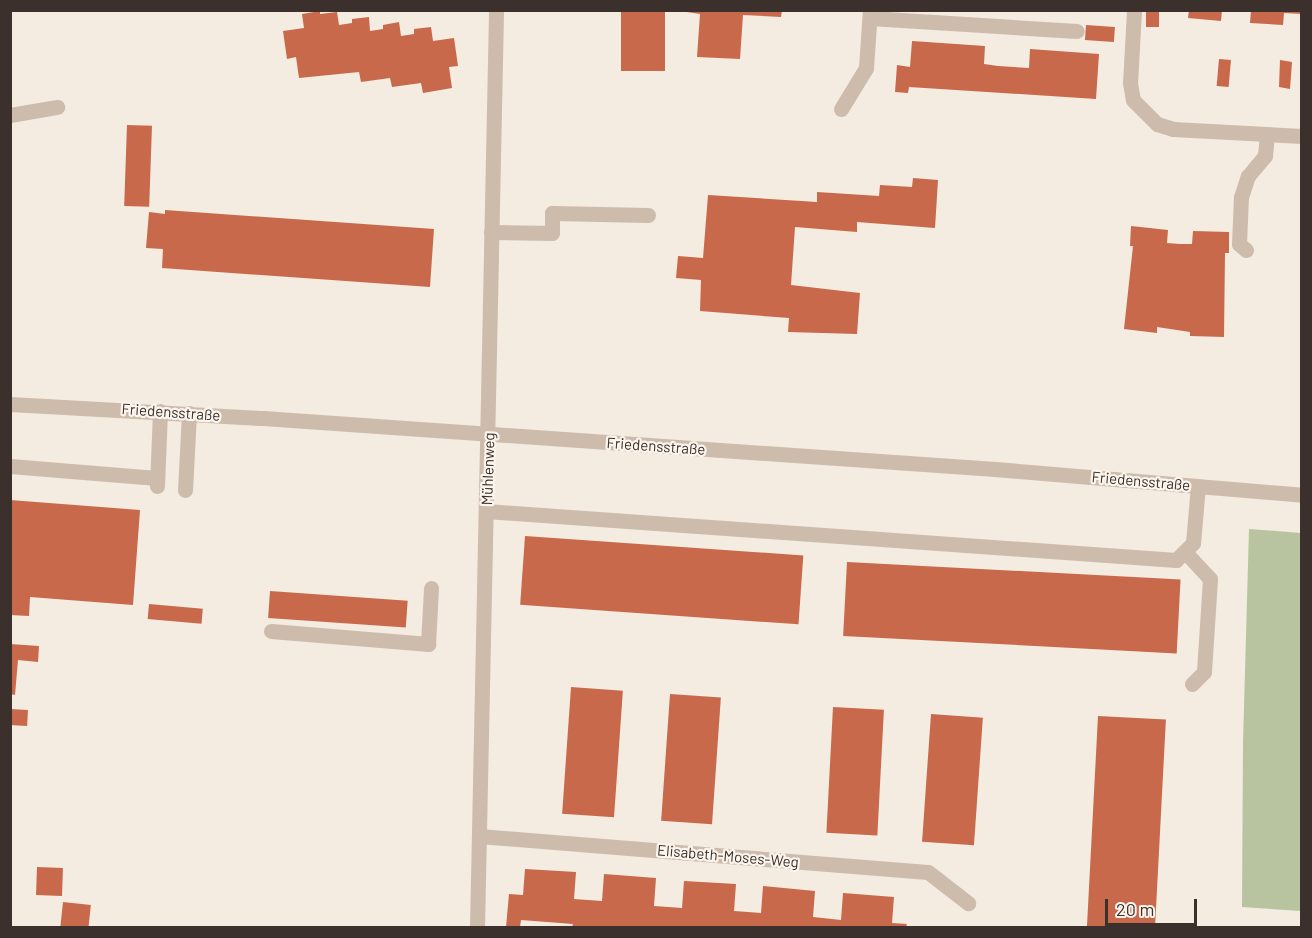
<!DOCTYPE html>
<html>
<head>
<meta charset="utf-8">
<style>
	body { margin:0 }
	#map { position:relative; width:1312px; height:938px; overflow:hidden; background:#f4ebe1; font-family:Barlow,sans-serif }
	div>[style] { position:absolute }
	.green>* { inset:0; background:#b8c4a0 }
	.building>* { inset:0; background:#c8694b; transform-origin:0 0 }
	.lane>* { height:15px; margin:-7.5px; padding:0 7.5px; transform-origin:7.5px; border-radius:7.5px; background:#cdbbac }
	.street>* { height:15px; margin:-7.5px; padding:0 7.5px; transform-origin:7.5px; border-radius:7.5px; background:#cdbbac }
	span { translate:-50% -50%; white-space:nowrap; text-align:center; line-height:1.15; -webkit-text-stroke:4.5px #fbf5ee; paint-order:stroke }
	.street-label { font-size:15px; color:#3b302b }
	.frame { position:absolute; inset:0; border:12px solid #3b302b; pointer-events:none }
	.scale { position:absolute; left:1105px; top:899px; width:92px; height:27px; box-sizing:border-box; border:3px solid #3b302b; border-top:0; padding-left:8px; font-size:18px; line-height:21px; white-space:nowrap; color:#3b302b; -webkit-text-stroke:4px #fbf5ee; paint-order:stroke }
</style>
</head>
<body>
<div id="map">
	<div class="green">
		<i style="clip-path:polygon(1249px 529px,1301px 533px,1301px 911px,1242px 907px,1243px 743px)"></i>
	</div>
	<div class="building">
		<i style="left:621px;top:10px;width:44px;height:61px"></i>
		<i style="clip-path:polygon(673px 10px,782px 10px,781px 17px,743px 15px,740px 59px,697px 57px,700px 14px)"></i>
		<i style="left:1146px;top:10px;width:13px;height:17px"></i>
		<i style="clip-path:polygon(1189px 10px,1222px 10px,1221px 21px,1188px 18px)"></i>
		<i style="clip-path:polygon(1251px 10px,1302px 10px,1302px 14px,1284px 13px,1283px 25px,1250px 23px)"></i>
		<i style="clip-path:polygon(320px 11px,320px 14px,337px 12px,339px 25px,352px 23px,352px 19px,369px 17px,370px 31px,383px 29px,383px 25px,399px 22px,401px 36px,414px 34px,414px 29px,431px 27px,433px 41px,454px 38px,458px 66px,449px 67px,452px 88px,423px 93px,421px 83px,392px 87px,390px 78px,361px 82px,359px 72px,299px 78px,296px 57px,287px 59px,283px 31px,304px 28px,302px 14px)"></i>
		<i style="left:1086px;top:25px;width:29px;height:15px;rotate:4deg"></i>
		<i style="clip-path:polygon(912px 41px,985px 46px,984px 64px,998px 66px,1029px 68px,1030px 49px,1099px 54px,1096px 99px,909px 87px,908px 93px,895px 92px,897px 65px,910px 67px)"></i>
		<i style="left:1219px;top:59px;width:12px;height:27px;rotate:5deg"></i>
		<i style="clip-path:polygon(1280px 60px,1292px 62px,1290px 89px,1279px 87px)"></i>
		<i style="left:127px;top:125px;width:25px;height:81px;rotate:2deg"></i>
		<i style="clip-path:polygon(913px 178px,938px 180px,935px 228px,857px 222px,857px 232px,795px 227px,791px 285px,860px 293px,857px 334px,788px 332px,789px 318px,700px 311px,701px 280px,676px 278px,678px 256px,703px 258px,708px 195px,817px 202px,817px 192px,879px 196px,880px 185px,912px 187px)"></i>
		<i style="clip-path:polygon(165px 210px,434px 229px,430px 287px,162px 268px,163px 249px,146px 248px,149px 212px,165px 214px)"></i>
		<i style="clip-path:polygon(1131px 226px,1168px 230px,1167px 243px,1180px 244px,1192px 244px,1193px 231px,1229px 232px,1229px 253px,1225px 253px,1224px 337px,1190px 336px,1190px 332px,1157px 327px,1157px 333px,1124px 329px,1133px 246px,1130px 246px)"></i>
		<i style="clip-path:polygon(10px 500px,140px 510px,133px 605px,30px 597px,29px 616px,10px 615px)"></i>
		<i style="left:525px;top:536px;width:279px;height:69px;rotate:4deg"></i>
		<i style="left:847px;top:562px;width:334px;height:74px;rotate:3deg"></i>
		<i style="left:270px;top:591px;width:138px;height:27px;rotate:4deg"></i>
		<i style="left:149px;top:604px;width:54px;height:15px;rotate:5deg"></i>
		<i style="clip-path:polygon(10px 644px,39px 646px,38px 662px,18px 660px,15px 695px,10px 694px)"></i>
		<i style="left:571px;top:687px;width:52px;height:127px;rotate:4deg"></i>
		<i style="left:670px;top:694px;width:51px;height:127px;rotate:4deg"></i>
		<i style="left:833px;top:707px;width:51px;height:126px;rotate:3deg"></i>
		<i style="left:10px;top:709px;width:18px;height:16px;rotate:3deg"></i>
		<i style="left:931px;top:714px;width:52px;height:128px;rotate:4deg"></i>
		<i style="left:1098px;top:716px;width:68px;height:211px;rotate:3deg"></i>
		<i style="left:37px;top:867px;width:26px;height:28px;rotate:2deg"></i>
		<i style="clip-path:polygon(525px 869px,576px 872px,574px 899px,602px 901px,604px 874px,656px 878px,654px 906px,682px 908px,684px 881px,736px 884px,734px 911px,748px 912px,761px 913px,763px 886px,815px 891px,813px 917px,841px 920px,843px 893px,894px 897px,892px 923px,907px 924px,906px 927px,572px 927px,573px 924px,521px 920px,520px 927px,506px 927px,509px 894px,523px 895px)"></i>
		<i style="left:63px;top:902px;width:28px;height:25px;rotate:6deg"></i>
	</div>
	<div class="lane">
		<i style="left:870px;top:18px;width:207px;rotate:3.6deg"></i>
		<i style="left:10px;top:115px;width:48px;rotate:-9.7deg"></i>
		<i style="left:491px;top:232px;width:61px;rotate:0.9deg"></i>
		<i style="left:552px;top:233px;width:20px;rotate:-90deg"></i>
		<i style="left:552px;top:213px;width:96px;rotate:1.2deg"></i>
		<i style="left:1246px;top:250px;width:9px;rotate:-139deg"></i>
		<i style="left:1239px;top:244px;width:47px;rotate:-87.6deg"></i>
		<i style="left:1241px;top:197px;width:22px;rotate:-72deg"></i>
		<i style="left:1248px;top:176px;width:26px;rotate:-50deg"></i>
		<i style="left:1265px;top:156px;width:22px;rotate:-85deg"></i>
		<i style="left:10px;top:466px;width:147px;rotate:4.7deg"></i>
		<i style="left:157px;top:486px;width:75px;rotate:-87.7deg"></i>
		<i style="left:185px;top:490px;width:77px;rotate:-87deg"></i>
		<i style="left:486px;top:511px;width:692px;rotate:4.06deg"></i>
		<i style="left:1176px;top:560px;width:24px;rotate:-45deg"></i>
		<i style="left:1193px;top:543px;width:57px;rotate:-85deg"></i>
		<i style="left:1186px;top:553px;width:35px;rotate:47deg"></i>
		<i style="left:1210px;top:579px;width:93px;rotate:93.7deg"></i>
		<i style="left:1204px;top:672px;width:17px;rotate:135deg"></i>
		<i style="left:271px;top:631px;width:158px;rotate:4.7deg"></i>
		<i style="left:428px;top:644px;width:56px;rotate:-86.9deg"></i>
	</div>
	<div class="street">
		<i style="left:1134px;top:10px;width:73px;rotate:93.1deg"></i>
		<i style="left:1130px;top:83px;width:17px;rotate:80deg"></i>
		<i style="left:1133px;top:100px;width:34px;rotate:45deg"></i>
		<i style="left:1157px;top:124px;width:17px;rotate:17deg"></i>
		<i style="left:1173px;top:129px;width:129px;rotate:3.1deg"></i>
		<i style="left:841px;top:109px;width:48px;rotate:-58.6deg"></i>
		<i style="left:866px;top:68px;width:58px;rotate:-86.1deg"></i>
		<i style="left:10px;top:404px;width:253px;rotate:3.2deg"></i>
		<i style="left:263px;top:418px;width:734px;rotate:3.99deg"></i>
		<i style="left:995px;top:469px;width:308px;rotate:4.8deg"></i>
		<i style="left:479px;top:836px;width:450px;rotate:4.6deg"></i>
		<i style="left:928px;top:872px;width:51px;rotate:37.8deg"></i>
		<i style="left:477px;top:928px;width:918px;rotate:-88.81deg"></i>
	</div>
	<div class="street-label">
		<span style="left:171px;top:412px;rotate:4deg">Friedensstraße</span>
		<span style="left:656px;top:446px;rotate:4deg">Friedensstraße</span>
		<span style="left:488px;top:469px;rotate:-88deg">Mühlenweg</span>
		<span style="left:1141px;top:481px;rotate:5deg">Friedensstraße</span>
		<span style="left:728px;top:856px;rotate:5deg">Elisabeth-Moses-Weg</span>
	</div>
	<div class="frame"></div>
	<div class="scale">20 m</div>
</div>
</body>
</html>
